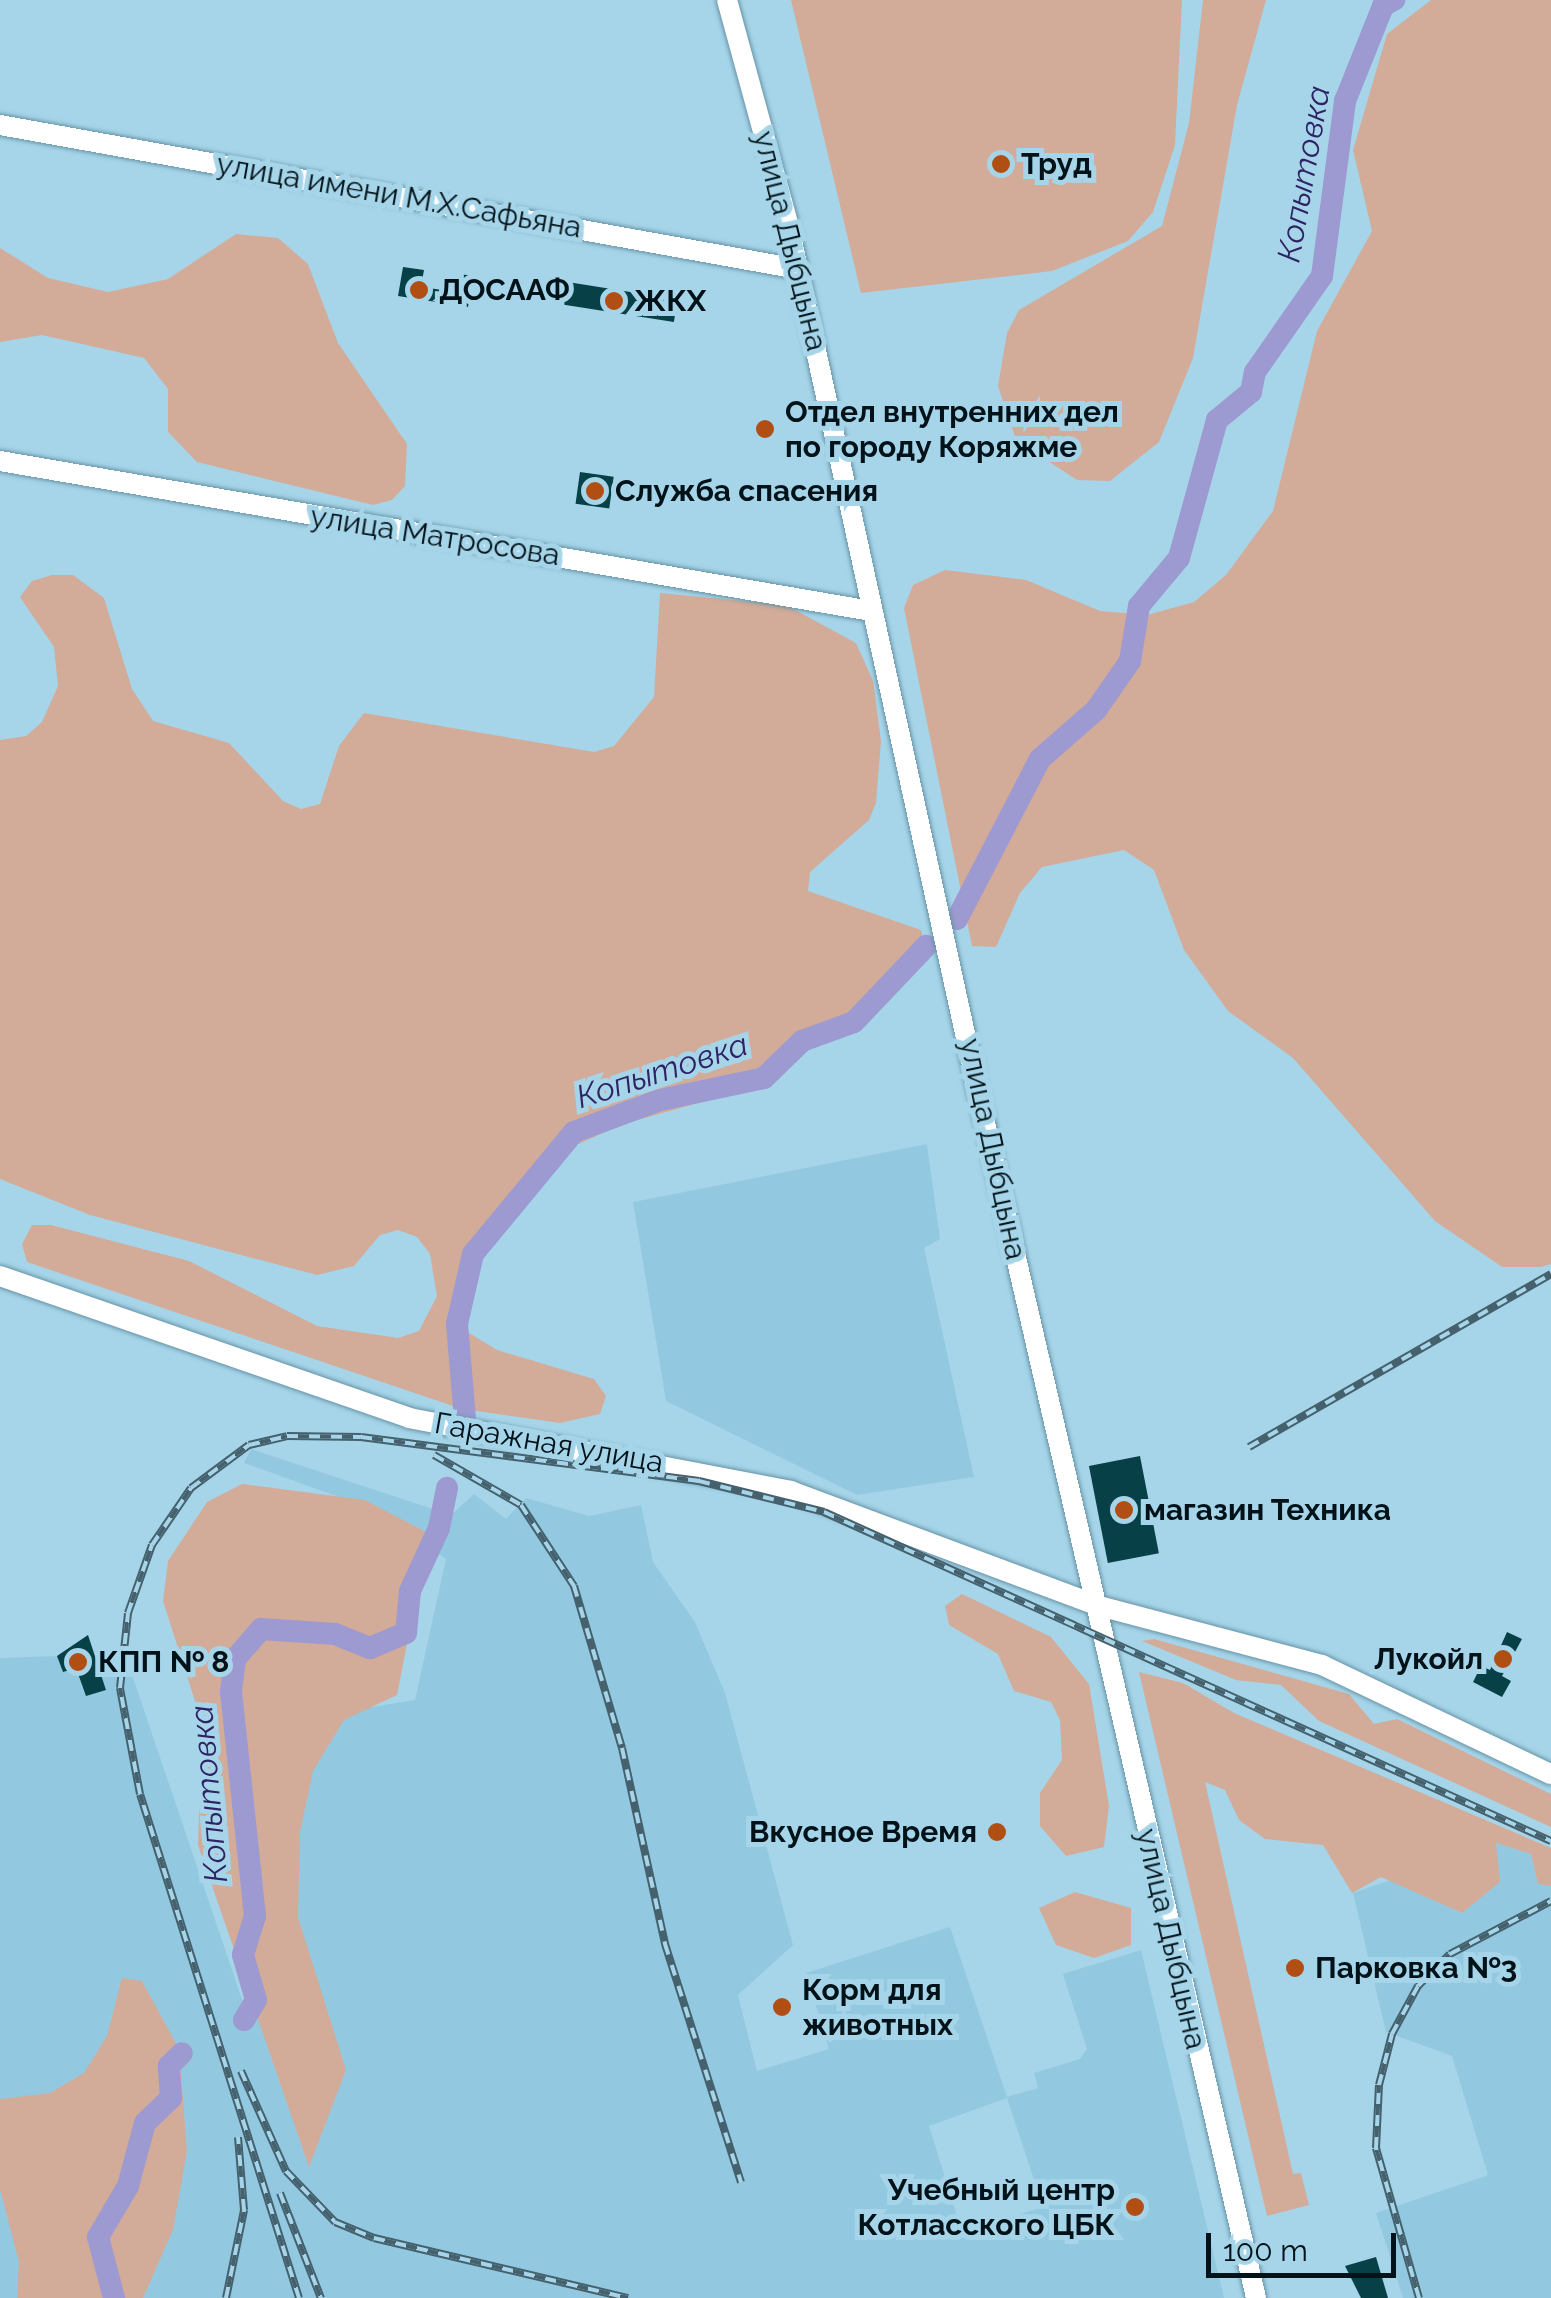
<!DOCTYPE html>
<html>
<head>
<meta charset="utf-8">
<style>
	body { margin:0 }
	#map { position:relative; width:1551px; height:2298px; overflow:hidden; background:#a6d5e9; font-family:Raleway,sans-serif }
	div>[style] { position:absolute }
	.built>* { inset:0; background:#93c9e0 }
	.green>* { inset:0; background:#d3ab99 }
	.river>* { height:22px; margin:-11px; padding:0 11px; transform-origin:11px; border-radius:11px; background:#9c9ad1 }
	.building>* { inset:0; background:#074147; transform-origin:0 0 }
	.roads { filter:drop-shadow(0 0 2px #6793a6) drop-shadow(0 0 2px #6793a6) }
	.minor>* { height:20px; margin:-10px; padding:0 10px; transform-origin:10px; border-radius:10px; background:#fff }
	.rail>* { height:8px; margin-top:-4px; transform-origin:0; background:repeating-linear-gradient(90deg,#a6d5e9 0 11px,#44616d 0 22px); box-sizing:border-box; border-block:2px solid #44616d }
	.dots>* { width:28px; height:28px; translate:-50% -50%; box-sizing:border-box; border:5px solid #a6d5e9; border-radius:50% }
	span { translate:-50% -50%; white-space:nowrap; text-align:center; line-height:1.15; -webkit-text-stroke:10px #a6d5e9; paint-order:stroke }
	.poi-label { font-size:30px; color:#021219; font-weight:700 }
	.left { translate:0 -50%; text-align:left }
	.right { translate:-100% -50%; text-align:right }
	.street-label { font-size:30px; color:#021219 }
	.water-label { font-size:32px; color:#2e2364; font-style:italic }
	.scale { position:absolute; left:1206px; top:2233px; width:190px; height:45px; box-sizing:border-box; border:5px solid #021219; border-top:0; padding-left:12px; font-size:30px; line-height:35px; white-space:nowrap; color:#021219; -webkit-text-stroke:8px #a6d5e9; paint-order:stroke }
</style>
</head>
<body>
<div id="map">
	<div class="built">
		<i style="clip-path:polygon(927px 1144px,940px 1239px,924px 1248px,974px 1477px,857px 1495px,666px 1401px,633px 1202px)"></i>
		<i style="clip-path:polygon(evenodd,251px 1449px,451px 1515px,474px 1494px,506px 1519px,526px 1498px,589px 1516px,641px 1505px,653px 1562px,695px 1622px,725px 1693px,793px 1945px,738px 1995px,757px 2071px,829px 2049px,806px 1973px,950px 1927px,1007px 2097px,1038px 2088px,1034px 2073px,1080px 2059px,1087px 2049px,1063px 1974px,1141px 1950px,1224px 2298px,0 2298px,0 1658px,57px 1656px,88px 1635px,95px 1655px,113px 1650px,115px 1662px,128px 1663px,245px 2008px,287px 1721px,415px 1700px,446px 1559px,370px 1508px,244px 1463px,251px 1449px,1007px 2098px,1043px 2207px,962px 2232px,929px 2126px,1007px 2098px)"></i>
		<i style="clip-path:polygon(1496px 1843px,1531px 1854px,1538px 1883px,1551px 1886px,1551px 2298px,1403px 2298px,1376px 2213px,1488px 2175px,1452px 2056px,1386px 2032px,1353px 1893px)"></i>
	</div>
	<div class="green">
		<i style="clip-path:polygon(791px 0,1182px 0,1175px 145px,1153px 212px,1128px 241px,1052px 271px,861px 293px)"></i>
		<i style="clip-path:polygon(1203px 0,1266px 0,1237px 105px,1193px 358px,1159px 442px,1110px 481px,1077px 480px,1016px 440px,998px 386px,1007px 333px,1019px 310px,1162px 226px,1189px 123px)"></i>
		<i style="clip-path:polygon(1431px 0,1551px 0,1551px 1264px,1541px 1267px,1502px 1267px,1435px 1221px,1293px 1058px,1228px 1011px,1184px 950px,1154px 870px,1124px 850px,1042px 867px,1020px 893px,996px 947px,972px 946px,904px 608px,913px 585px,945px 570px,1026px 580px,1100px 611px,1147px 615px,1194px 602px,1226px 575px,1273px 511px,1317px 331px,1372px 231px,1353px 150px,1387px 34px)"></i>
		<i style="clip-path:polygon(236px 234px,278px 238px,308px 264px,338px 343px,407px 444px,405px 486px,392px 500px,373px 505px,197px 462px,168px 432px,168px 389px,144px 358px,42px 335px,0 342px,0 248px,48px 278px,108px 292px,168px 279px)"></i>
		<i style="clip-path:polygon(52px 575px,73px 575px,104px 598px,132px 689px,153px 721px,229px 743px,283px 801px,301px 809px,320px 804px,339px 746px,364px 713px,594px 752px,614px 746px,654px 697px,660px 593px,786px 605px,856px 643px,873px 681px,881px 741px,876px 803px,869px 820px,810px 872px,808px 891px,921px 930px,926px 949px,916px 967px,801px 1055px,727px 1095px,623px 1124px,536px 1163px,462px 1253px,454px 1311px,464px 1330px,497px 1350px,594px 1379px,606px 1396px,600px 1414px,560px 1423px,462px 1409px,27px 1262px,22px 1244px,32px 1225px,51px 1225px,189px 1261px,317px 1326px,398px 1338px,419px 1331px,437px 1296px,430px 1254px,417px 1237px,398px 1230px,380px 1235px,354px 1266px,317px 1275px,90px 1215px,0 1179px,0 740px,26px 736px,42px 722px,58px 686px,54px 647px,20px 597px,32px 581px)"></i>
		<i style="clip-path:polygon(242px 1484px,365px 1500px,439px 1539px,417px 1593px,397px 1695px,344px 1720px,313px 1771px,300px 1832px,298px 1917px,346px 2070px,309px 2167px,198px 1845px,202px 1723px,163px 1601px,168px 1561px,207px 1502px)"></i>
		<i style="clip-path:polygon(962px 1594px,1051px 1637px,1089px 1684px,1109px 1806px,1104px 1847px,1066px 1856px,1040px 1826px,1040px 1793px,1062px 1760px,1060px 1720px,1051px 1702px,1014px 1691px,998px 1654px,949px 1625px,945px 1606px)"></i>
		<i style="clip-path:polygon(1154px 1639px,1349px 1694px,1374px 1724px,1397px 1719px,1551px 1794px,1551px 1827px,1319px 1721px,1281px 1685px,1236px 1680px,1142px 1641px)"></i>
		<i style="clip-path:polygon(1139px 1672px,1183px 1683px,1234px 1713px,1551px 1848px,1551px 1886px,1538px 1884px,1531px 1854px,1496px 1843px,1500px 1882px,1462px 1913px,1381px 1877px,1352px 1893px,1323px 1845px,1265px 1839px,1239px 1820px,1225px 1790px,1205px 1782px,1293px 2174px,1301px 2173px,1309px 2205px,1267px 2216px)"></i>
		<i style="clip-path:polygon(1075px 1892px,1131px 1908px,1131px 1945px,1094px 1958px,1056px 1945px,1039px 1908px)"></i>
		<i style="clip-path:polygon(122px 1978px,142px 1981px,179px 2049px,187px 2151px,173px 2230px,143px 2298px,17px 2298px,19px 2262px,0 2189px,0 2099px,50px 2093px,84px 2073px,107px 2036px)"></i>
	</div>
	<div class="river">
		<i style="left:957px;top:919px;width:180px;rotate:-62.6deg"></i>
		<i style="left:1040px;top:759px;width:74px;rotate:-41.2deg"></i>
		<i style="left:1096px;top:710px;width:60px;rotate:-55.2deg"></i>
		<i style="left:1130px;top:661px;width:56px;rotate:-80.7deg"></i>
		<i style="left:1139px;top:606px;width:62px;rotate:-50.2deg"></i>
		<i style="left:1179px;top:558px;width:143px;rotate:-74.6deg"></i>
		<i style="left:1217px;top:420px;width:44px;rotate:-39.5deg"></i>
		<i style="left:1251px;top:392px;width:20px;rotate:-79deg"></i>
		<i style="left:1255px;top:372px;width:117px;rotate:-55.1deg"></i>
		<i style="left:1322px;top:276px;width:177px;rotate:-82.5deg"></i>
		<i style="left:1345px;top:101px;width:102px;rotate:-68.2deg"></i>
		<i style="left:1383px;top:6px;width:13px;rotate:-29deg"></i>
		<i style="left:465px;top:1419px;width:95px;rotate:-94.8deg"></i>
		<i style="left:457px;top:1324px;width:72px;rotate:-77.1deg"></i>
		<i style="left:473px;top:1254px;width:158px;rotate:-50.4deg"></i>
		<i style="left:574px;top:1132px;width:92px;rotate:-20.4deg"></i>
		<i style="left:660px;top:1100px;width:106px;rotate:-11.9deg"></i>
		<i style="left:764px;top:1078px;width:53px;rotate:-44.2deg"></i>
		<i style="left:802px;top:1041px;width:55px;rotate:-20.1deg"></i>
		<i style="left:854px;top:1022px;width:105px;rotate:-46.5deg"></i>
		<i style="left:244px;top:2020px;width:23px;rotate:-59deg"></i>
		<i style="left:256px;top:2000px;width:47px;rotate:-106.1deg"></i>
		<i style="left:243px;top:1955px;width:41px;rotate:-72.9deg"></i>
		<i style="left:255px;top:1916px;width:225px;rotate:-96.1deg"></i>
		<i style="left:231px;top:1692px;width:33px;rotate:-83deg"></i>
		<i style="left:235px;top:1659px;width:40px;rotate:-49deg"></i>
		<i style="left:261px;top:1629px;width:74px;rotate:3.9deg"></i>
		<i style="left:335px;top:1634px;width:38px;rotate:22deg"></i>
		<i style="left:370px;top:1648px;width:39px;rotate:-23deg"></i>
		<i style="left:406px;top:1633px;width:42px;rotate:-84.6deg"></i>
		<i style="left:410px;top:1591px;width:69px;rotate:-65.3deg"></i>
		<i style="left:439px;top:1528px;width:41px;rotate:-78.7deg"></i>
		<i style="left:114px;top:2298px;width:63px;rotate:-104.7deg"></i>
		<i style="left:98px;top:2237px;width:59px;rotate:-59.5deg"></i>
		<i style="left:128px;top:2186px;width:65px;rotate:-74.9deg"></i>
		<i style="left:145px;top:2123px;width:36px;rotate:-44deg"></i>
		<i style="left:171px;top:2098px;width:32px;rotate:-94deg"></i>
		<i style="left:169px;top:2066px;width:18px;rotate:-45deg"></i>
	</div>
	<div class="building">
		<i style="clip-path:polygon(403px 267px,424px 270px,421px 287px,457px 292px,460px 274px,473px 276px,468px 307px,398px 296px)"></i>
		<i style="left:555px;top:280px;width:124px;height:23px;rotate:9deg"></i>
		<i style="left:580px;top:472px;width:34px;height:32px;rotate:8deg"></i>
		<i style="left:1140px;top:1456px;width:99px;height:52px;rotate:79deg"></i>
		<i style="clip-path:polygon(1507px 1632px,1522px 1639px,1502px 1676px,1511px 1681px,1502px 1697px,1473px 1682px,1481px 1666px,1490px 1670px)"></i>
		<i style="clip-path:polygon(88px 1635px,106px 1690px,86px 1696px,76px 1668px,63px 1672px,57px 1656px)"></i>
		<i style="clip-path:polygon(1376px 2257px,1388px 2298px,1361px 2298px,1345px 2266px)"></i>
	</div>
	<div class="roads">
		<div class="minor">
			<i style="left:727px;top:0;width:235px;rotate:74.7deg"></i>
			<i style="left:789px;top:227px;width:877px;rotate:77.69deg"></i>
			<i style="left:976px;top:1084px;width:1246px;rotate:77.01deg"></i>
			<i style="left:0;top:125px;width:811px;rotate:10.23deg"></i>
			<i style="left:0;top:461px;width:884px;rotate:9.77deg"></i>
			<i style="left:0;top:1276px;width:433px;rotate:19.1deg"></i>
			<i style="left:409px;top:1418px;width:389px;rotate:10.8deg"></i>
			<i style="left:791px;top:1491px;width:329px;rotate:20.5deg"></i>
			<i style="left:1099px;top:1606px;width:231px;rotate:14.8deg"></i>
			<i style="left:1322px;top:1665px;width:254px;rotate:25.5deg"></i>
		</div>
	</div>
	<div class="rail">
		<i style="left:1249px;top:1447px;width:348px;rotate:-29.8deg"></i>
		<i style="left:434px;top:1455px;width:100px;rotate:29.9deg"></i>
		<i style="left:521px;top:1505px;width:97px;rotate:56.8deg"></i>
		<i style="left:574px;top:1586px;width:169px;rotate:73.5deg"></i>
		<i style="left:622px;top:1748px;width:201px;rotate:77.6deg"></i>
		<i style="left:665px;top:1944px;width:250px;rotate:72.3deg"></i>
		<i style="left:241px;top:2071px;width:110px;rotate:65.8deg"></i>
		<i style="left:286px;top:2171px;width:71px;rotate:46.1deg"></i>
		<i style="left:335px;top:2222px;width:42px;rotate:22.3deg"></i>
		<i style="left:374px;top:2238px;width:261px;rotate:13.3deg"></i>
		<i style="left:280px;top:2193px;width:113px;rotate:68.7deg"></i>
		<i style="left:226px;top:2298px;width:90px;rotate:-78.4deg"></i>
		<i style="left:244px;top:2210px;width:73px;rotate:-94.7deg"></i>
		<i style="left:299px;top:2298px;width:528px;rotate:-107.51deg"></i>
		<i style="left:140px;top:1794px;width:108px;rotate:-100.7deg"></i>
		<i style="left:120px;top:1688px;width:75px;rotate:-83.9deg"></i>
		<i style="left:128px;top:1613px;width:72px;rotate:-70.6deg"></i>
		<i style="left:152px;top:1545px;width:69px;rotate:-55.6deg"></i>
		<i style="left:191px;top:1488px;width:72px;rotate:-36.6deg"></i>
		<i style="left:249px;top:1445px;width:39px;rotate:-13deg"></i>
		<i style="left:287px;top:1436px;width:74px;rotate:0.8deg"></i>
		<i style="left:361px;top:1437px;width:341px;rotate:7.4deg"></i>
		<i style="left:699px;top:1481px;width:129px;rotate:13.9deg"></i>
		<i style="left:824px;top:1512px;width:798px;rotate:24.35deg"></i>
		<i style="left:1419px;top:2298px;width:156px;rotate:-106deg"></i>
		<i style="left:1376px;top:2148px;width:63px;rotate:-87.3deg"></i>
		<i style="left:1379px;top:2085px;width:53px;rotate:-75.7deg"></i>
		<i style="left:1392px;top:2034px;width:55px;rotate:-61.6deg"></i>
		<i style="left:1418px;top:1986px;width:45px;rotate:-45deg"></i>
		<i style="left:1450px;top:1954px;width:114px;rotate:-27.7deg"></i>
	</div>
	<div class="dots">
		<i style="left:1001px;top:164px;background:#b04e13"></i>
		<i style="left:419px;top:290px;background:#b04e13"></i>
		<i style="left:614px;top:301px;background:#b04e13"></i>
		<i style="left:765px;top:429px;background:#b04e13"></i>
		<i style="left:595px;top:491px;background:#b04e13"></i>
		<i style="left:1124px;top:1510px;background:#b04e13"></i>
		<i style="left:1503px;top:1659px;background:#b04e13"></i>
		<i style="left:78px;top:1662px;background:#b04e13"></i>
		<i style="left:997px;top:1832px;background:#b04e13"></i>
		<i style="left:1295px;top:1968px;background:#b04e13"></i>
		<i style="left:782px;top:2007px;background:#b04e13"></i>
		<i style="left:1135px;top:2207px;background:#b04e13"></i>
	</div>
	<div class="poi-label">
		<span class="left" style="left:1021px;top:164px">Труд</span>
		<span class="left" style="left:439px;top:290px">ДОСААФ</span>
		<span class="left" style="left:634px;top:301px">ЖКХ</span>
		<span class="left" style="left:785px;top:429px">Отдел внутренних дел<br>по городу Коряжме</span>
		<span class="left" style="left:615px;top:491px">Служба спасения</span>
		<span class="left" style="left:1144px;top:1510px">магазин Техника</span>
		<span class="right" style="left:1483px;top:1659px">Лукойл</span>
		<span class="left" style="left:98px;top:1662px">КПП № 8</span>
		<span class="right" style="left:977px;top:1832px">Вкусное Время</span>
		<span class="left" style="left:1315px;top:1968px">Парковка №3</span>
		<span class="left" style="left:802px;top:2007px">Корм для<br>животных</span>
		<span class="right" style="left:1115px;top:2207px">Учебный центр<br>Котласского ЦБК</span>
	</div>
	<div class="street-label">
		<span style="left:399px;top:196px;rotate:10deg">улица имени М.Х.Сафьяна</span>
		<span style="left:790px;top:241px;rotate:76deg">улица Дыбцына</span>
		<span style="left:435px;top:536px;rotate:9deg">улица Матросова</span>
		<span style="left:993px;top:1149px;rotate:78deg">улица Дыбцына</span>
		<span style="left:549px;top:1443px;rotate:10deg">Гаражная улица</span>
		<span style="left:1171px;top:1939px;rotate:77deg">улица Дыбцына</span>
	</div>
	<div class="water-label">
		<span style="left:1304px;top:174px;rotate:-80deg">Копытовка</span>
		<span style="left:662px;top:1071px;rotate:-18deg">Копытовка</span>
		<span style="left:209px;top:1794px;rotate:-95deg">Копытовка</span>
	</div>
	<div class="scale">100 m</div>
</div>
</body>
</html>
